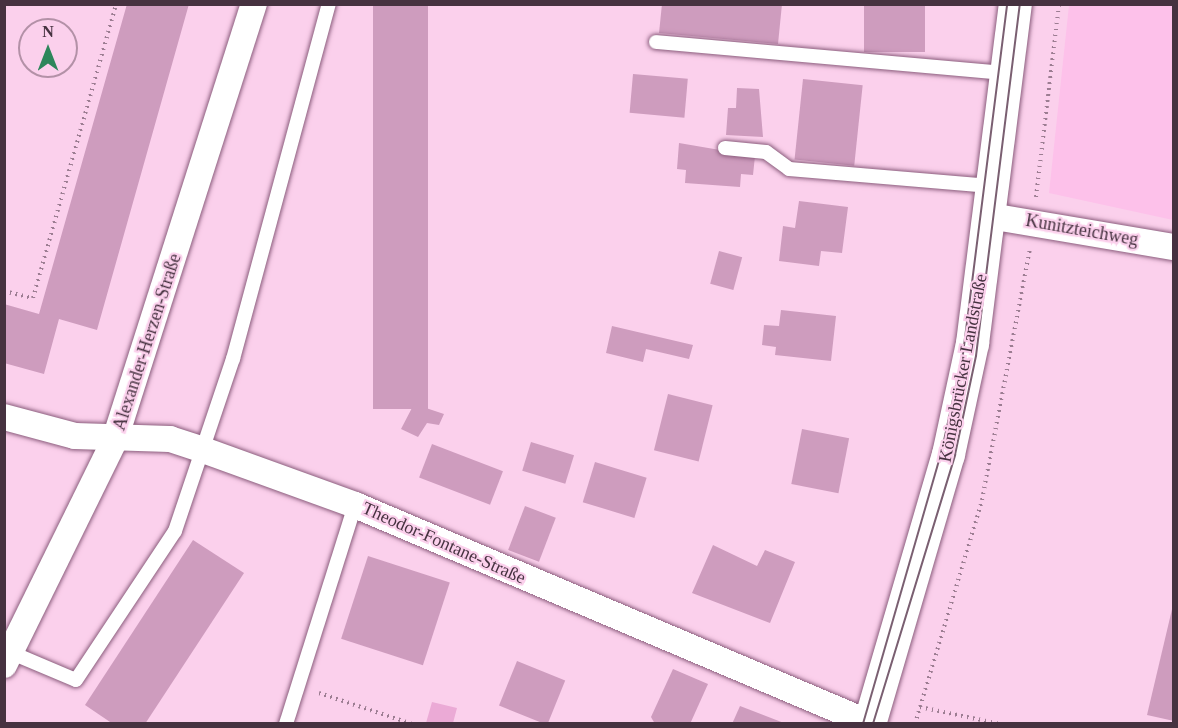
<!DOCTYPE html>
<html>
<head>
<meta charset="utf-8">
<style>
	body { margin:0 }
	#map { position:relative; width:1178px; height:728px; overflow:hidden; background:#fbd0ec; font-family:Georgia,serif }
	div>[style] { position:absolute }
	.built>* { inset:0; background:#fdc1ea }
	.green>* { inset:0; background:#ebaad6 }
	.building>* { inset:0; background:#ce9cbe; transform-origin:0 0 }
	.path>* { height:4px; margin-top:-2px; transform-origin:0; background:repeating-linear-gradient(90deg,#9c7d92 0 1.5px,transparent 0 6px) }
	.roads { filter:drop-shadow(0 0 2px #8b5d7d) drop-shadow(0 0 2px #8b5d7d) }
	.service>* { height:14px; margin:-7px; padding:0 7px; transform-origin:7px; border-radius:7px; background:#fff }
	.minor>* { height:26px; margin:-13px; padding:0 13px; transform-origin:13px; border-radius:13px; background:#fff }
	.secondary>* { height:33px; margin:-16.5px; padding:0 16.5px; transform-origin:16.5px; border-radius:16.5px; background:#fff }
	.tram>* { height:1.5px; margin:-0.75px; padding:0 0.75px; transform-origin:0.75px; border-radius:0.75px; background:#7a5f71 }
	span { translate:-50% -50%; white-space:nowrap; text-align:center; line-height:1.15; -webkit-text-stroke:4.5px #fbd0ec; paint-order:stroke }
	.street-label { font-size:18px; color:#463240 }
	.frame { position:absolute; inset:0; border:6px solid #463240; pointer-events:none }
	.north { position:absolute; left:18px; top:18px; width:60px; height:60px; box-sizing:border-box; background:#fbd0ec; border:2px solid #b391a7; border-radius:50%; rotate:0deg; font-size:16px; font-weight:700; line-height:24px; text-align:center; color:#463240 }
	.north::after { content:''; display:block; margin:auto; width:21px; height:27px; background:#2d865b; clip-path:polygon(50% 0,100% 100%,50% 72%,0 100%) }
</style>
</head>
<body>
<div id="map">
	<div class="built">
		<i style="clip-path:polygon(1069px 5px,1173px 5px,1173px 220px,1049px 193px)"></i>
	</div>
	<div class="green">
		<i style="clip-path:polygon(432px 702px,457px 708px,453px 723px,426px 723px)"></i>
	</div>
	<div class="building">
		<i style="clip-path:polygon(127px 4px,189px 4px,97px 330px,59px 319px,44px 374px,4px 363px,4px 304px,39px 314px)"></i>
		<i style="left:373px;top:4px;width:55px;height:405px"></i>
		<i style="clip-path:polygon(662px 4px,782px 4px,778px 44px,659px 33px)"></i>
		<i style="left:864px;top:4px;width:61px;height:48px"></i>
		<i style="left:633px;top:74px;width:55px;height:39px;rotate:5deg"></i>
		<i style="left:803px;top:79px;width:60px;height:81px;rotate:6deg"></i>
		<i style="clip-path:polygon(737px 88px,759px 89px,763px 137px,726px 135px,728px 108px,736px 108px)"></i>
		<i style="clip-path:polygon(679px 143px,755px 156px,753px 175px,741px 174px,740px 187px,685px 183px,686px 170px,677px 169px)"></i>
		<i style="clip-path:polygon(799px 201px,848px 207px,842px 253px,821px 251px,819px 266px,779px 261px,783px 226px,795px 228px)"></i>
		<i style="left:719px;top:251px;width:24px;height:34px;rotate:15deg"></i>
		<i style="clip-path:polygon(781px 310px,836px 316px,831px 361px,775px 355px,776px 347px,762px 345px,764px 325px,779px 326px)"></i>
		<i style="clip-path:polygon(612px 326px,693px 345px,689px 359px,646px 349px,643px 362px,606px 353px)"></i>
		<i style="left:668px;top:394px;width:46px;height:58px;rotate:14deg"></i>
		<i style="clip-path:polygon(414px 404px,444px 414px,439px 425px,427px 423px,418px 437px,401px 429px)"></i>
		<i style="left:802px;top:429px;width:48px;height:56px;rotate:11deg"></i>
		<i style="left:531px;top:442px;width:45px;height:30px;rotate:17deg"></i>
		<i style="left:432px;top:444px;width:76px;height:36px;rotate:21deg"></i>
		<i style="left:595px;top:462px;width:54px;height:42px;rotate:17deg"></i>
		<i style="left:525px;top:506px;width:33px;height:47px;rotate:21deg"></i>
		<i style="clip-path:polygon(193px 540px,244px 573px,145px 724px,113px 724px,85px 705px)"></i>
		<i style="clip-path:polygon(713px 545px,757px 566px,765px 550px,795px 562px,770px 623px,692px 593px)"></i>
		<i style="left:368px;top:556px;width:86px;height:87px;rotate:18deg"></i>
		<i style="clip-path:polygon(1173px 605px,1174px 605px,1174px 721px,1147px 715px)"></i>
		<i style="left:517px;top:661px;width:52px;height:48px;rotate:22deg"></i>
		<i style="clip-path:polygon(673px 669px,708px 684px,690px 724px,655px 724px,651px 717px)"></i>
		<i style="clip-path:polygon(740px 706px,784px 723px,784px 724px,732px 724px)"></i>
	</div>
	<div class="path">
		<i style="left:1036px;top:197px;width:194px;rotate:-83.2deg"></i>
		<i style="left:4px;top:291px;width:30px;rotate:14deg"></i>
		<i style="left:33px;top:298px;width:305px;rotate:-74.2deg"></i>
		<i style="left:319px;top:693px;width:98px;rotate:18.4deg"></i>
		<i style="left:920px;top:707px;width:82px;rotate:12deg"></i>
		<i style="left:915px;top:724px;width:234px;rotate:-73.3deg"></i>
		<i style="left:982px;top:500px;width:256px;rotate:-79.2deg"></i>
	</div>
	<div class="roads">
		<div class="service">
			<i style="left:656px;top:42px;width:351px;rotate:5.1deg"></i>
			<i style="left:725px;top:148px;width:41px;rotate:5.6deg"></i>
			<i style="left:766px;top:152px;width:29px;rotate:36deg"></i>
			<i style="left:789px;top:169px;width:205px;rotate:4.8deg"></i>
			<i style="left:12px;top:653px;width:69px;rotate:22.9deg"></i>
			<i style="left:76px;top:680px;width:179px;rotate:-56.4deg"></i>
			<i style="left:175px;top:531px;width:182px;rotate:-71.4deg"></i>
			<i style="left:233px;top:359px;width:368px;rotate:-74.9deg"></i>
			<i style="left:286px;top:724px;width:230px;rotate:-72.5deg"></i>
		</div>
		<div class="minor">
			<i style="left:990px;top:216px;width:187px;rotate:9.6deg"></i>
			<i style="left:4px;top:417px;width:73px;rotate:15deg"></i>
			<i style="left:75px;top:436px;width:95px;rotate:1.8deg"></i>
			<i style="left:170px;top:439px;width:35px;rotate:18deg"></i>
			<i style="left:203px;top:450px;width:162px;rotate:19.9deg"></i>
			<i style="left:355px;top:505px;width:558px;rotate:22.98deg"></i>
			<i style="left:4px;top:665px;width:252px;rotate:-63.8deg"></i>
			<i style="left:115px;top:439px;width:457px;rotate:-72.3deg"></i>
		</div>
		<div class="secondary">
			<i style="left:869px;top:724px;width:281px;rotate:-73.7deg"></i>
			<i style="left:948px;top:454px;width:114px;rotate:-77.8deg"></i>
			<i style="left:972px;top:343px;width:342px;rotate:-82.8deg"></i>
		</div>
	</div>
	<div class="tram">
		<i style="left:863px;top:724px;width:285px;rotate:-73.9deg"></i>
		<i style="left:942px;top:450px;width:98px;rotate:-77.7deg"></i>
		<i style="left:963px;top:354px;width:353px;rotate:-82.8deg"></i>
		<i style="left:873px;top:724px;width:281px;rotate:-73deg"></i>
		<i style="left:955px;top:455px;width:101px;rotate:-78deg"></i>
		<i style="left:976px;top:356px;width:355px;rotate:-82.9deg"></i>
	</div>
	<div class="street-label">
		<span style="left:1082px;top:230px;rotate:10deg">Kunitzteichweg</span>
		<span style="left:147px;top:342px;rotate:-72deg">Alexander-Herzen-Straße</span>
		<span style="left:963px;top:368px;rotate:-79deg">Königsbrücker Landstraße</span>
		<span style="left:444px;top:543px;rotate:24deg">Theodor-Fontane-Straße</span>
	</div>
	<div class="frame"></div>
	<div class="north">N</div>
</div>
</body>
</html>
